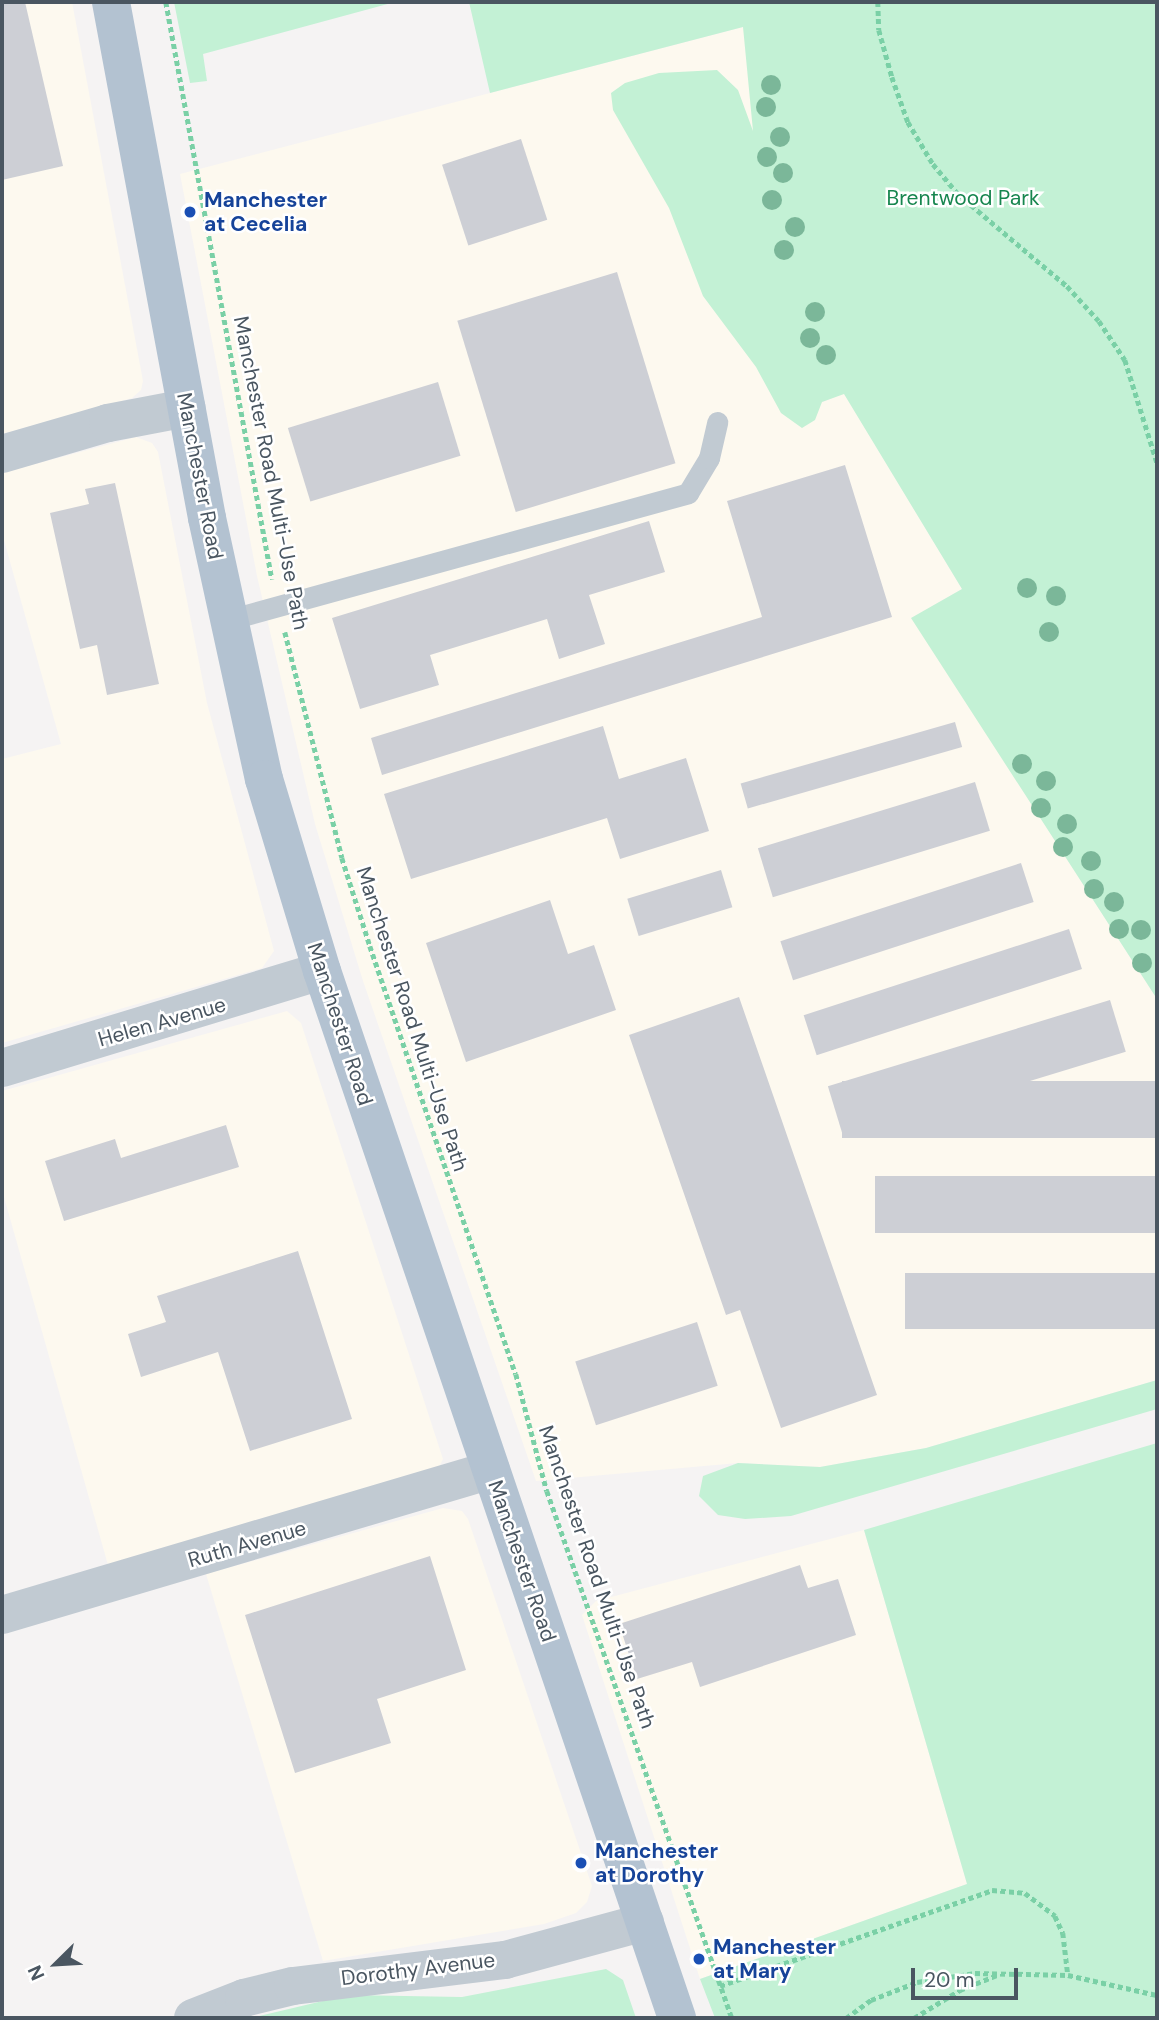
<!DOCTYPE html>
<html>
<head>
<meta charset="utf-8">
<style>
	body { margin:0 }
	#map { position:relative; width:1159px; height:2020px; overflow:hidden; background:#f5f3f3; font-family:"DM Sans",sans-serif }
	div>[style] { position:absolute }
	.commercial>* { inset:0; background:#fdf9ef }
	.green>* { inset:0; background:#c3f1d5 }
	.building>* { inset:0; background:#cdcfd5; transform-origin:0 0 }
	.path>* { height:4.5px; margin-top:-2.25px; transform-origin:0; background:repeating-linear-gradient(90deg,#7ad0a6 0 5px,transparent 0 8.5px) }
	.lane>* { height:21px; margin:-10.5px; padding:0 10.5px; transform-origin:10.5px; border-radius:10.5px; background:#c1cad2 }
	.street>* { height:38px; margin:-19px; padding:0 19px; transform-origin:19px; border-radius:19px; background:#c1cad2 }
	.primary>* { height:38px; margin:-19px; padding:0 19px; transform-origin:19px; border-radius:19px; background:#b3c2d1 }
	.trees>* { width:20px; height:20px; margin:-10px; border-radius:50%; background:#7bb799 }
	.dots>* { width:19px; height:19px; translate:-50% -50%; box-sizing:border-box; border:4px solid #fff; border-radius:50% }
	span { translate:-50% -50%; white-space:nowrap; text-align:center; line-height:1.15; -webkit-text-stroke:5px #fff; paint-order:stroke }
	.park-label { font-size:21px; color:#17864f }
	.transit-label { font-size:21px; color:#164399; font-weight:700 }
	.left { translate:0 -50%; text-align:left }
	.street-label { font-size:21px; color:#4a5661 }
	.frame { position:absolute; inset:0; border:4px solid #4a5661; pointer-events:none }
	.north { position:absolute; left:21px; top:1929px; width:70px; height:70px; -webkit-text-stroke:5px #fff; paint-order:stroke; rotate:246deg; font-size:19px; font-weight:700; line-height:28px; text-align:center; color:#4a5661 }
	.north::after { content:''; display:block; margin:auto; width:24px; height:32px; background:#4a5661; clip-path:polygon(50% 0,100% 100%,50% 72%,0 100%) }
	.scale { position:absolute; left:911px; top:1968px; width:107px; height:32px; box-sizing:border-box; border:4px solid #4a5661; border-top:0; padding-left:9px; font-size:21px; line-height:24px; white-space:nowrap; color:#4a5661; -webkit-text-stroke:5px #fff; paint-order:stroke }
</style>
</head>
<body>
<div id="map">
	<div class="commercial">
		<i style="clip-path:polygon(2px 2px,72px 2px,143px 381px,141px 390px,132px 398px,2px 434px)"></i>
		<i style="clip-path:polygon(743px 27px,823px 402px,844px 393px,962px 589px,912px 618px,1157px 999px,1157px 1380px,926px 1448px,820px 1467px,738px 1463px,536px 1481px,363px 981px,315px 824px,257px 576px,180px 174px)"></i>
		<i style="clip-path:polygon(136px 437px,152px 443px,158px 452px,207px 703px,274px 951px,262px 968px,2px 1043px,2px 759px,61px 744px,2px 533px,2px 473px)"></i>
		<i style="clip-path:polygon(287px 1011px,301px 1023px,443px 1459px,439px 1467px,108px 1565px,2px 1190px,2px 1091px)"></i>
		<i style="clip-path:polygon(443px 1508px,462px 1511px,468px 1519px,592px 1886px,587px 1902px,576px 1913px,544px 1924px,323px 1961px,206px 1574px)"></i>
		<i style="clip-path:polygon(864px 1530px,967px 1884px,700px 1979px,582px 1615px,596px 1601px)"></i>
	</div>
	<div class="green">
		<i style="clip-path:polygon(174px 2px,395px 2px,203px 54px,207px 81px,190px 83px)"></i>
		<i style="clip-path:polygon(469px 2px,1157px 2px,1157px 999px,911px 618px,962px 589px,844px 394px,822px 402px,815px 420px,802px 428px,781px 413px,756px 367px,703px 296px,669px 208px,613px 110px,611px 93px,625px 83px,659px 73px,717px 70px,738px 90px,753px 131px,743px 27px,490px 93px)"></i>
		<i style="clip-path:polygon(1157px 1380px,1157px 1409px,791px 1516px,745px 1519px,718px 1515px,699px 1496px,703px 1476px,738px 1463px,820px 1467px,926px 1448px)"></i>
		<i style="clip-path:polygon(1157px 1443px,1157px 2018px,715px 2018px,700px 1979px,967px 1884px,864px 1530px)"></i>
		<i style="clip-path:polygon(606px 1969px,623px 1980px,636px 2018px,251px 2018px,348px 1995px,462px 1997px)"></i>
	</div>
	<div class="building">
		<i style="clip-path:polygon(2px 2px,25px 2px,63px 166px,2px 180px)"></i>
		<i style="left:521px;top:139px;width:85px;height:83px;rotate:72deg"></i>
		<i style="left:617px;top:272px;width:200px;height:167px;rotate:73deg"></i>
		<i style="left:438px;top:382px;width:77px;height:157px;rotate:73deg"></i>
		<i style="clip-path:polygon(845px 465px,892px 617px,382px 775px,371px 738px,762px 617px,727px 501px)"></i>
		<i style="clip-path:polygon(115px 483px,159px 684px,107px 695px,97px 645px,80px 649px,50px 513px,89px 504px,85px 489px)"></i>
		<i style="clip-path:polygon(649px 521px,665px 572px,589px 595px,605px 644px,559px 659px,547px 619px,430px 655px,439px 685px,360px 709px,332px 618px)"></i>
		<i style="left:955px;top:722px;width:26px;height:223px;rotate:74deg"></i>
		<i style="clip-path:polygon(603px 726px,619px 779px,686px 758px,709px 831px,620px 859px,607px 818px,411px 879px,384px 794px)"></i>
		<i style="left:975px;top:782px;width:51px;height:227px;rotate:73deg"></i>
		<i style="left:1021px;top:863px;width:41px;height:253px;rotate:72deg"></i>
		<i style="left:721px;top:870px;width:39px;height:98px;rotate:73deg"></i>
		<i style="clip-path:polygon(550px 900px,568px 954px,594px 945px,616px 1010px,466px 1062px,426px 943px)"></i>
		<i style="left:1069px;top:929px;width:42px;height:279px;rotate:72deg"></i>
		<i style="clip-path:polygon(739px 997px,877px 1395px,781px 1428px,740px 1310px,726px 1315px,629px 1035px)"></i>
		<i style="left:1110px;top:1000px;width:54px;height:295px;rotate:73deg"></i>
		<i style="left:1157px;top:1081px;width:57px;height:315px;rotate:90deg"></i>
		<i style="clip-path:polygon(226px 1125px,239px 1167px,64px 1221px,45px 1161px,115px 1139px,121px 1158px)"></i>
		<i style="left:1157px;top:1176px;width:57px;height:282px;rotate:90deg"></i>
		<i style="clip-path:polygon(298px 1251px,352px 1419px,250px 1451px,218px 1352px,141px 1377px,128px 1334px,166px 1322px,157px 1296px)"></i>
		<i style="left:1157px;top:1273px;width:56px;height:252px;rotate:90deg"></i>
		<i style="left:697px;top:1322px;width:67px;height:128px;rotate:72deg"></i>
		<i style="clip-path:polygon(430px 1556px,466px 1670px,377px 1699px,391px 1743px,295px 1773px,245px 1615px)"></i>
		<i style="clip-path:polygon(800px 1565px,808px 1588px,838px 1579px,856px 1635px,700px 1687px,692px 1662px,637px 1679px,619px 1624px)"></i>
	</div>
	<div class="path">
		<i style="left:166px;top:2px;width:587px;rotate:79.59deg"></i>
		<i style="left:878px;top:2px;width:28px;rotate:88deg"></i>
		<i style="left:879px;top:30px;width:49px;rotate:74.5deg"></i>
		<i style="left:892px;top:77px;width:48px;rotate:70.4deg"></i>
		<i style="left:908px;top:122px;width:49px;rotate:59.2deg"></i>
		<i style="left:933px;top:164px;width:39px;rotate:50deg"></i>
		<i style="left:958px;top:194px;width:143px;rotate:40.2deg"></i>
		<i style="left:1067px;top:286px;width:47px;rotate:47.6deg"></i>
		<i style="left:1099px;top:321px;width:47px;rotate:56.3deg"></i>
		<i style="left:1125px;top:360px;width:107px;rotate:72.6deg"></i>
		<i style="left:285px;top:632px;width:233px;rotate:75.8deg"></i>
		<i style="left:342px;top:858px;width:92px;rotate:72.3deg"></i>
		<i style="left:370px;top:946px;width:452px;rotate:71.2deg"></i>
		<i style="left:516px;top:1374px;width:121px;rotate:75.2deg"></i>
		<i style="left:547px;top:1491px;width:559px;rotate:70.66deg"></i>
		<i style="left:720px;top:1986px;width:288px;rotate:-19.4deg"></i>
		<i style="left:992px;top:1890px;width:33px;rotate:5deg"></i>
		<i style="left:1025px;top:1893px;width:38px;rotate:37deg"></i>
		<i style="left:1055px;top:1916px;width:19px;rotate:65deg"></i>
		<i style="left:1063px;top:1933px;width:42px;rotate:83.2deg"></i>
		<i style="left:846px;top:2018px;width:31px;rotate:-36deg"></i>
		<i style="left:871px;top:2000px;width:49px;rotate:-21.4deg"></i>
		<i style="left:917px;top:1982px;width:59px;rotate:-8.8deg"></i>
		<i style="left:975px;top:1973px;width:93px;rotate:1.2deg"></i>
		<i style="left:1068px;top:1975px;width:91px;rotate:12.7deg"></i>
		<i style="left:914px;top:2018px;width:54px;rotate:-31.3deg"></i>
		<i style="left:960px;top:1990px;width:40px;rotate:-22deg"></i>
	</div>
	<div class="lane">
		<i style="left:228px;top:620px;width:477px;rotate:-15.4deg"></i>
		<i style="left:688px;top:493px;width:41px;rotate:-59deg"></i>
		<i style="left:709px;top:458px;width:37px;rotate:-77deg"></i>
	</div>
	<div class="street">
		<i style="left:2px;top:454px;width:110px;rotate:-16.3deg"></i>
		<i style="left:108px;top:423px;width:80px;rotate:-10.8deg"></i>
		<i style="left:2px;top:1068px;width:334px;rotate:-16.9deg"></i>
		<i style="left:2px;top:1615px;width:510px;rotate:-16.52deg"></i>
		<i style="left:193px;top:2018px;width:55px;rotate:-21.4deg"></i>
		<i style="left:244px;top:1998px;width:50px;rotate:-13.8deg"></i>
		<i style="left:293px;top:1986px;width:214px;rotate:-7deg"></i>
		<i style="left:505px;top:1960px;width:145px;rotate:-15.2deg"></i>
	</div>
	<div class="primary">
		<i style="left:111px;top:2px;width:525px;rotate:79.46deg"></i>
		<i style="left:207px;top:518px;width:267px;rotate:77.7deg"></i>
		<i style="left:264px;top:779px;width:201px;rotate:73.2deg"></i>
		<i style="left:322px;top:971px;width:1106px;rotate:71.27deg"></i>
	</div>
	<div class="trees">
		<i style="left:771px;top:85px"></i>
		<i style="left:766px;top:107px"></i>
		<i style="left:780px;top:137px"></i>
		<i style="left:767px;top:157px"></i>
		<i style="left:783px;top:173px"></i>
		<i style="left:772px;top:200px"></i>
		<i style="left:795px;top:227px"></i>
		<i style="left:784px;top:250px"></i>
		<i style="left:815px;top:312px"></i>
		<i style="left:810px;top:338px"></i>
		<i style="left:826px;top:355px"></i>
		<i style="left:1027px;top:588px"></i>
		<i style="left:1056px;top:596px"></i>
		<i style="left:1049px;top:632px"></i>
		<i style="left:1022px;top:764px"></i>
		<i style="left:1046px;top:781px"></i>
		<i style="left:1041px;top:808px"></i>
		<i style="left:1067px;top:824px"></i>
		<i style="left:1063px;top:847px"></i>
		<i style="left:1091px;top:861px"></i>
		<i style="left:1094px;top:889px"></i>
		<i style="left:1114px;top:902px"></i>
		<i style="left:1119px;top:929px"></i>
		<i style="left:1141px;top:930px"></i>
		<i style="left:1142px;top:963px"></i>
	</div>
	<div class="dots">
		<i style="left:190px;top:212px;background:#1a4fb4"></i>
		<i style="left:581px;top:1863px;background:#1a4fb4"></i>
		<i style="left:699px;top:1959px;background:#1a4fb4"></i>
	</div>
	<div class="park-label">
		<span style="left:963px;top:198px">Brentwood Park</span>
	</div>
	<div class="transit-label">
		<span class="left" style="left:204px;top:212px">Manchester<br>at Cecelia</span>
		<span class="left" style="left:595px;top:1863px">Manchester<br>at Dorothy</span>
		<span class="left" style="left:713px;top:1959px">Manchester<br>at Mary</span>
	</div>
	<div class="street-label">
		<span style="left:271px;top:473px;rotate:79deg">Manchester Road Multi-Use Path</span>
		<span style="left:200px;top:476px;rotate:79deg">Manchester Road</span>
		<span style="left:412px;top:1019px;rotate:72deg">Manchester Road Multi-Use Path</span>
		<span style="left:162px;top:1022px;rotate:-16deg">Helen Avenue</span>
		<span style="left:340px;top:1024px;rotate:72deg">Manchester Road</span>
		<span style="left:247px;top:1544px;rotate:-16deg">Ruth Avenue</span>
		<span style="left:522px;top:1561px;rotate:71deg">Manchester Road</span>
		<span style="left:597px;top:1577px;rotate:71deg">Manchester Road Multi-Use Path</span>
		<span style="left:418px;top:1969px;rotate:-7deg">Dorothy Avenue</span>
	</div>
	<div class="frame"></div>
	<div class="north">N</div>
	<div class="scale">20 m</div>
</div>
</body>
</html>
